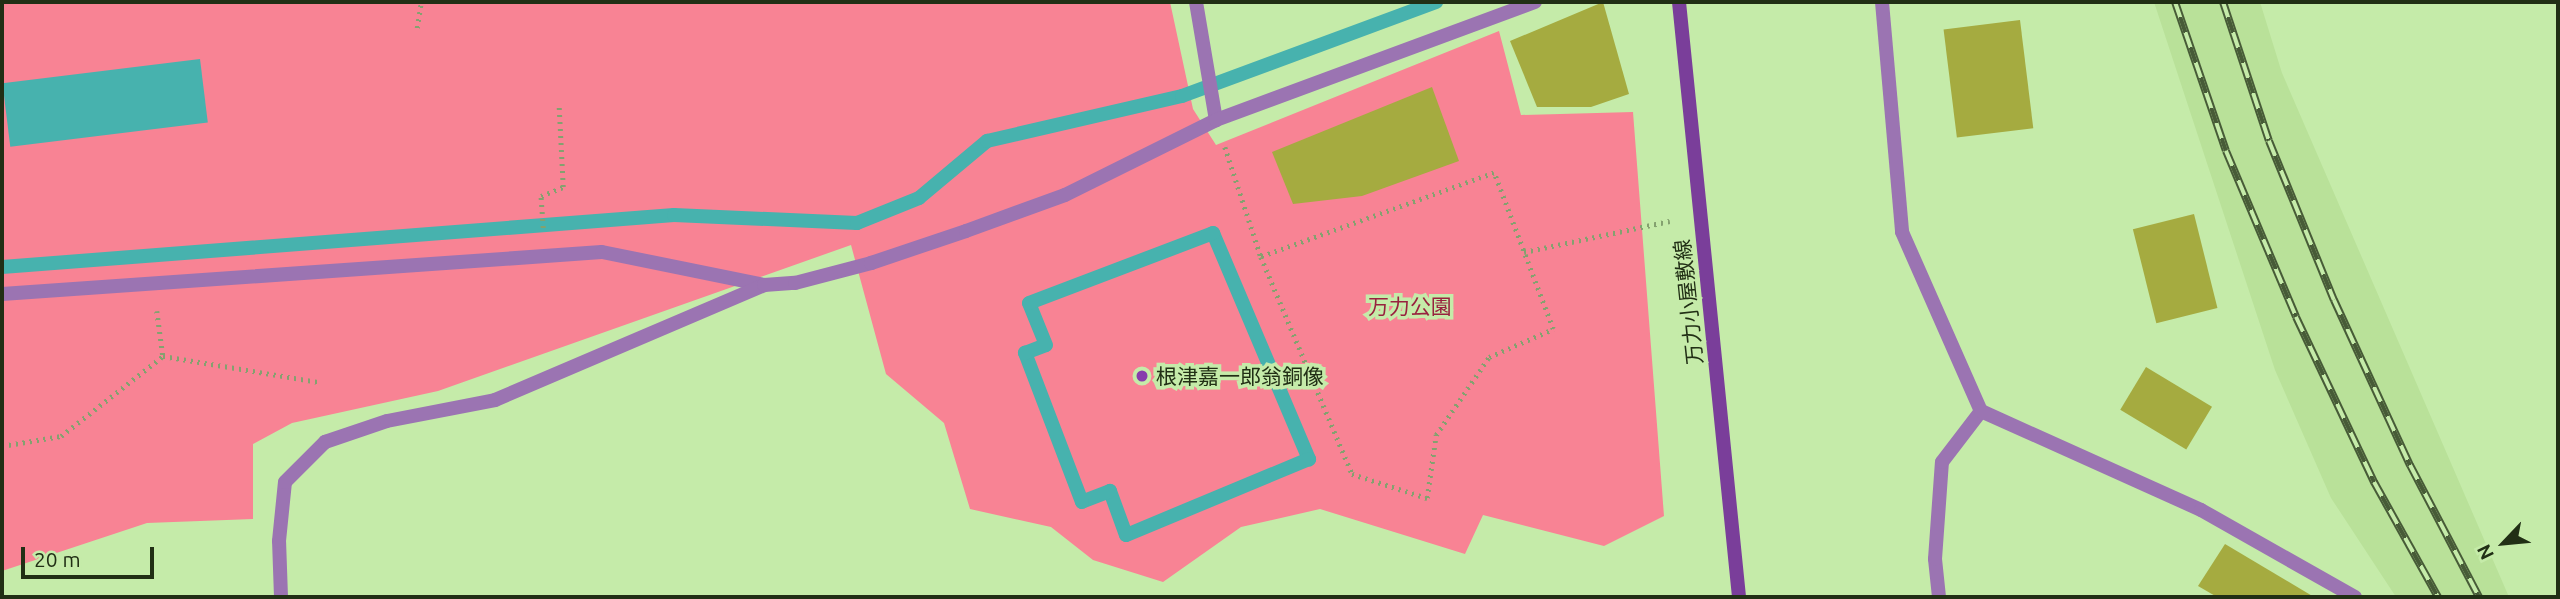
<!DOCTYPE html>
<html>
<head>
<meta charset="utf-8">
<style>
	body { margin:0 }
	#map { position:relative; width:2560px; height:599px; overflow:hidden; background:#c5eba9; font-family:Ubuntu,"Noto Sans JP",sans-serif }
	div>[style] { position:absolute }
	.built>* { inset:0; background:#b9e199 }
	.green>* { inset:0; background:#f88394 }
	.water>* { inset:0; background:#47b2ae; transform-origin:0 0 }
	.stream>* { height:14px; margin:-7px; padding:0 7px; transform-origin:7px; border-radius:7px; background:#47b2ae }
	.building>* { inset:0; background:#a5ab40; transform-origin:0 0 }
	.path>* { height:4.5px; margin-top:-2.25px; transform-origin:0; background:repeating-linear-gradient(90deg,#84a16f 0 2px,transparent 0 7px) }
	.lane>* { height:14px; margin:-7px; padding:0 7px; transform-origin:7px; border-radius:7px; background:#9b74b2 }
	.street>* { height:14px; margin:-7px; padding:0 7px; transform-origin:7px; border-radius:7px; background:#9b74b2 }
	.secondary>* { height:14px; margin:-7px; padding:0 7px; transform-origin:7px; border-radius:7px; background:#7a3e9a }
	.rail>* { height:8px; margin-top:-4px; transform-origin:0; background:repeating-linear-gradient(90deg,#c5eba9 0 16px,#475b37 0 32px); box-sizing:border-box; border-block:2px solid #475b37 }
	.dots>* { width:19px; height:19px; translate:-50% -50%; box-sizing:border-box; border:4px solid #c5eba9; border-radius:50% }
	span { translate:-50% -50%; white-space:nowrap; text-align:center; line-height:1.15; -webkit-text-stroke:7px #c5eba9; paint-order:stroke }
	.street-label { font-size:21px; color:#212f15 }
	.park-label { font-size:21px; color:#98223f }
	.poi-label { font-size:21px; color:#212f15 }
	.left { translate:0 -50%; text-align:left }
	.frame { position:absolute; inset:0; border:4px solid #212f15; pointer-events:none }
	.north { position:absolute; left:2469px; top:508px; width:70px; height:70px; -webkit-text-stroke:5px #c5eba9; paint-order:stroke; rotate:244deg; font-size:19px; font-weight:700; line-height:28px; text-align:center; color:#212f15 }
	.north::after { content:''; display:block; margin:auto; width:24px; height:32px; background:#212f15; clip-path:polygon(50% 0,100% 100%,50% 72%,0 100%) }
	.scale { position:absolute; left:21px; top:547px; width:133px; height:32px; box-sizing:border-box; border:4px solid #212f15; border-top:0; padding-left:9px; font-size:21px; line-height:24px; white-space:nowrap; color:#212f15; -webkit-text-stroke:5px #c5eba9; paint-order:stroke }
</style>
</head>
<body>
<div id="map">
	<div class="built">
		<i style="clip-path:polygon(2154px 2px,2260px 2px,2282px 73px,2509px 597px,2396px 597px,2331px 498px,2275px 370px)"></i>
	</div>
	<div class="green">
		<i style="clip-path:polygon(2px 2px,1170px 2px,1193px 109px,1216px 145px,1499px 31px,1521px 115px,1633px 112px,1664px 516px,1604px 546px,1483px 515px,1465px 554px,1320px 509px,1241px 527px,1163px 582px,1093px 560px,1051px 527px,970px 509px,944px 423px,886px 374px,851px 245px,438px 391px,292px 423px,253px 444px,253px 519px,147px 523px,2px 571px)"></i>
	</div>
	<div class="water">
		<i style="left:200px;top:59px;width:64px;height:199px;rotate:83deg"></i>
	</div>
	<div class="stream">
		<i style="left:1213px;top:233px;width:246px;rotate:67deg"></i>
		<i style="left:1309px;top:459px;width:198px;rotate:157.4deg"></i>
		<i style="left:1126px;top:535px;width:47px;rotate:-110deg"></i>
		<i style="left:1110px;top:491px;width:30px;rotate:159deg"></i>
		<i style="left:1082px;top:502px;width:160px;rotate:-110.9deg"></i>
		<i style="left:1025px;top:353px;width:22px;rotate:-21deg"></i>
		<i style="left:1046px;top:345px;width:45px;rotate:-112deg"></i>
		<i style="left:1029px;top:303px;width:197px;rotate:-20.8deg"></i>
		<i style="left:2px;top:267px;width:674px;rotate:-4.42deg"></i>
		<i style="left:674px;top:215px;width:183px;rotate:2.5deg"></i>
		<i style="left:857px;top:223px;width:67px;rotate:-22deg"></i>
		<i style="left:919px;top:198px;width:89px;rotate:-40deg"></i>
		<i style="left:987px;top:141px;width:200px;rotate:-13deg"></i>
		<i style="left:1182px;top:96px;width:271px;rotate:-20.3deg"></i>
	</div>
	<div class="building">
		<i style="clip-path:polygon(1603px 2px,1629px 94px,1591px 107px,1537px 107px,1510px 41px)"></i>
		<i style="left:2020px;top:20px;width:109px;height:77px;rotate:83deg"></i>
		<i style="clip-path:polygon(1432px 87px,1459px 161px,1362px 196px,1293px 204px,1272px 152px)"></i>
		<i style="left:2194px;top:214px;width:97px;height:63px;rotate:76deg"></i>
		<i style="left:2146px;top:367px;width:77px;height:50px;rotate:31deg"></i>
		<i style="clip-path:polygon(2225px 544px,2314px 597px,2217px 597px,2198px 586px)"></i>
	</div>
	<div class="path">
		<i style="left:417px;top:28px;width:26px;rotate:-81deg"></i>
		<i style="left:1225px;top:147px;width:116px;rotate:71.9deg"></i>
		<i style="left:1261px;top:257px;width:235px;rotate:67.2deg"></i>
		<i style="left:1352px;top:474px;width:79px;rotate:17.7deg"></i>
		<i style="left:1427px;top:498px;width:64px;rotate:-81.9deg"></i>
		<i style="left:1436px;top:435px;width:94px;rotate:-55.8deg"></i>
		<i style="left:1489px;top:357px;width:70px;rotate:-23.6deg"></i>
		<i style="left:1553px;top:329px;width:167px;rotate:-110.7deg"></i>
		<i style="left:1494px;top:173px;width:248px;rotate:160.2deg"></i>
		<i style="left:543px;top:228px;width:32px;rotate:-94deg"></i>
		<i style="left:541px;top:196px;width:24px;rotate:-22deg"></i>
		<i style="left:563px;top:187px;width:80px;rotate:-92.9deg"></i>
		<i style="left:1524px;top:252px;width:149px;rotate:-12deg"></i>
		<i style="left:157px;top:311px;width:45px;rotate:82.4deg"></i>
		<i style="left:2px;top:446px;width:60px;rotate:-9.6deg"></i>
		<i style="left:61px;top:436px;width:130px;rotate:-38.1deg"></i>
		<i style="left:163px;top:356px;width:157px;rotate:9.5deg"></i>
	</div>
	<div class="lane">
		<i style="left:2px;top:294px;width:601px;rotate:-4deg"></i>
		<i style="left:602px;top:252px;width:165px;rotate:11.5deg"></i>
		<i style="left:1939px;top:597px;width:38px;rotate:-96deg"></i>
		<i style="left:1935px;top:559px;width:97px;rotate:-85.9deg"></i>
	</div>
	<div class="street">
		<i style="left:1196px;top:2px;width:120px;rotate:80.4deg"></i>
		<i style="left:1882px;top:2px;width:231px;rotate:85deg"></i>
		<i style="left:1902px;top:232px;width:196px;rotate:66.2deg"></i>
		<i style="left:1942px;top:462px;width:64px;rotate:-52.6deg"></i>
		<i style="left:1981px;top:411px;width:241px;rotate:24.2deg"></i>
		<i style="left:2201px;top:510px;width:177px;rotate:29.5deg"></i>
		<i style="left:281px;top:597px;width:56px;rotate:-92deg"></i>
		<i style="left:279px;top:541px;width:59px;rotate:-84.2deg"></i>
		<i style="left:285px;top:482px;width:57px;rotate:-45deg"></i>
		<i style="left:325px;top:442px;width:65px;rotate:-18.7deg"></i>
		<i style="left:387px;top:421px;width:110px;rotate:-11deg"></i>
		<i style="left:495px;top:400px;width:293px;rotate:-23.1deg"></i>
		<i style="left:764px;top:285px;width:31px;rotate:-4deg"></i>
		<i style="left:795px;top:283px;width:79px;rotate:-14.7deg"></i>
		<i style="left:871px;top:263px;width:100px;rotate:-18.6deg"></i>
		<i style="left:966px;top:231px;width:105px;rotate:-20deg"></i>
		<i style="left:1065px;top:195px;width:169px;rotate:-26.4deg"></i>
		<i style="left:1216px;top:120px;width:340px;rotate:-20.3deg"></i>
	</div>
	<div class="secondary">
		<i style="left:1679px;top:2px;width:598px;rotate:84.24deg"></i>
	</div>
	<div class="rail">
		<i style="left:2175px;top:2px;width:157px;rotate:71.1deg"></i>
		<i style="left:2226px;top:151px;width:180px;rotate:67.1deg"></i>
		<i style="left:2296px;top:317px;width:183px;rotate:64.7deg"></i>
		<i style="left:2374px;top:482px;width:132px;rotate:60.9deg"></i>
		<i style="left:2223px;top:2px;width:146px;rotate:71.7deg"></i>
		<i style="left:2269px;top:141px;width:172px;rotate:67.8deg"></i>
		<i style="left:2334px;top:300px;width:182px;rotate:65.3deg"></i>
		<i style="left:2410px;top:465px;width:149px;rotate:62.4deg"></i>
	</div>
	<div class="dots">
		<i style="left:1142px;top:376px;background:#873bad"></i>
	</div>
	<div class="street-label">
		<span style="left:1688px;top:302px;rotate:-96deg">万力小屋敷線</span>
	</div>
	<div class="park-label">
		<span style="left:1410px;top:306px">万力公園</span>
	</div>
	<div class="poi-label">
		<span class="left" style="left:1156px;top:376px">根津嘉一郎翁銅像</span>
	</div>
	<div class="frame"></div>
	<div class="north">N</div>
	<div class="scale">20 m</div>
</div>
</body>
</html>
